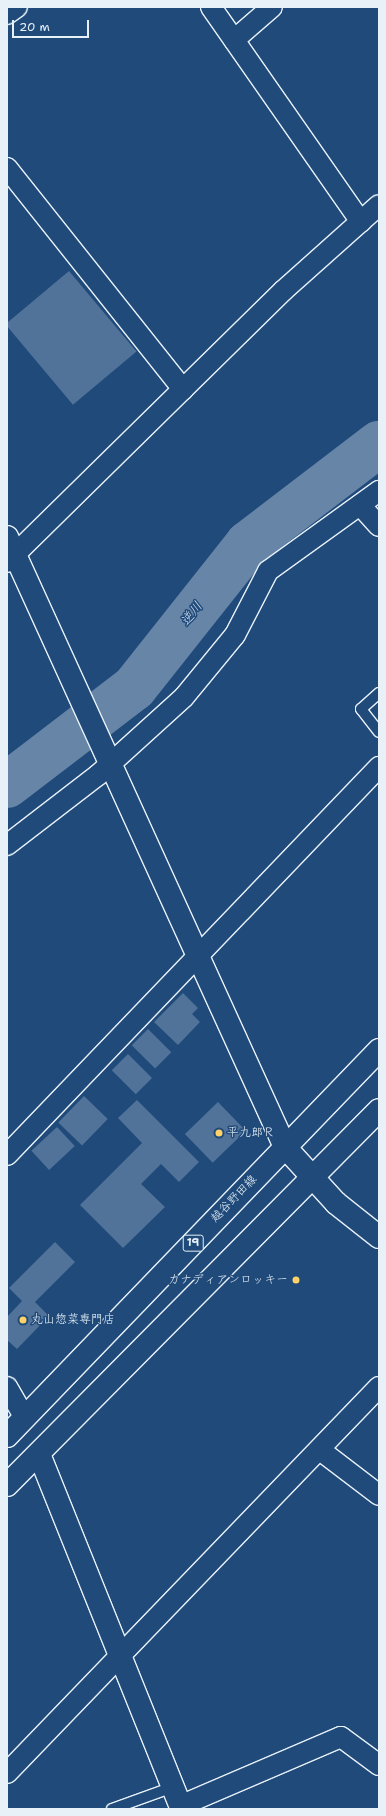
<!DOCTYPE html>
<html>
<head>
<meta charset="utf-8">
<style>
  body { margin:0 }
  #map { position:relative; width:386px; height:1816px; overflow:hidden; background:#1f4a7a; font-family:"Shantell Sans","Klee One",sans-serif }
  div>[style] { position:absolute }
  .river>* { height:46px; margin:-23px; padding:0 23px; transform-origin:23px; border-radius:23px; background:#6685a7 }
  .building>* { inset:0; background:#517399; transform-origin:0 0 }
  .roads { filter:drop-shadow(1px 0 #e8f1f8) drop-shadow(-1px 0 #e8f1f8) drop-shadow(0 1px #e8f1f8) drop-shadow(0 -1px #e8f1f8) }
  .lane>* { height:10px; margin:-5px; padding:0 5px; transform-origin:5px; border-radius:5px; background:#1f4a7a }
  .street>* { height:20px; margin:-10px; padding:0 10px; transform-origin:10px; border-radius:10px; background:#1f4a7a }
  .secondary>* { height:22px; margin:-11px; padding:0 11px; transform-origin:11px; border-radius:11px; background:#1f4a7a }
  .primary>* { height:22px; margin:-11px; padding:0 11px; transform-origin:11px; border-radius:11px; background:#1f4a7a }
  .dots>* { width:11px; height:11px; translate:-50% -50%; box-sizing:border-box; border:2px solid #1f4a7a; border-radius:50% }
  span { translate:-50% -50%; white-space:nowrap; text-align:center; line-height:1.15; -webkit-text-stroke:3px #1f4a7a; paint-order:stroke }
  .shield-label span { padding:1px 3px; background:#1f4a7a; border:1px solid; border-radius:3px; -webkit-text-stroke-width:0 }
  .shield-label { font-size:11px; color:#e8f1f8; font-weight:700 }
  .poi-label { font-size:12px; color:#e8f1f8 }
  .left { translate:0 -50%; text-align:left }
  .right { translate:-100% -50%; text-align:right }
  .street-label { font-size:12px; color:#e8f1f8 }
  .water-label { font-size:13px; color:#d4e1ec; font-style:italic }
  .frame { position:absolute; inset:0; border:8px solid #e8f1f8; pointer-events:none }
  .scale { position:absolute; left:12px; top:20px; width:77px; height:18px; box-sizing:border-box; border:2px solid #e8f1f8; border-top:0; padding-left:5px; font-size:12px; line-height:14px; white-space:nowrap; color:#e8f1f8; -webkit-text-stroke:3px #1f4a7a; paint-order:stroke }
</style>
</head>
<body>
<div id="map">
  <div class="river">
    <div style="left:7px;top:785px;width:160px;rotate:-37.4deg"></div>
    <div style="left:134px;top:688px;width:184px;rotate:-51.6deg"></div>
    <div style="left:248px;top:544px;width:165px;rotate:-37.4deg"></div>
  </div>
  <div class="building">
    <div style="left:69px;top:271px;width:105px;height:83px;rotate:50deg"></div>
    <div style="clip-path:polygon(183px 993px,198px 1008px,192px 1014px,200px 1022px,178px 1045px,154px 1022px)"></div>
    <div style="left:148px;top:1029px;width:33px;height:23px;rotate:45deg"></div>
    <div style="left:128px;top:1054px;width:34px;height:23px;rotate:45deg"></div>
    <div style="left:84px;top:1096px;width:33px;height:37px;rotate:44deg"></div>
    <div style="clip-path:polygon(137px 1100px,199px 1162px,179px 1182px,161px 1164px,141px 1184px,165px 1207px,123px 1248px,80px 1205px,142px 1143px,118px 1118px)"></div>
    <div style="left:218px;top:1102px;width:40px;height:46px;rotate:46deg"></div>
    <div style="left:57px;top:1127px;width:26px;height:35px;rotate:47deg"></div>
    <div style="clip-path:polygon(55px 1242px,75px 1262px,35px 1302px,49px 1316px,17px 1349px,7px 1340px,7px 1317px,22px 1301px,9px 1288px)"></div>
  </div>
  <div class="roads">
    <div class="lane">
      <div style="left:379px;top:693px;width:24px;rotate:138deg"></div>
      <div style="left:361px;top:709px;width:29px;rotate:52deg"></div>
      <div style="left:112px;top:1809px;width:65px;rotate:-19.8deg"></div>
    </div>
    <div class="street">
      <div style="left:211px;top:7px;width:262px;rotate:55.1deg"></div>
      <div style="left:7px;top:14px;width:12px;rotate:-35deg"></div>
      <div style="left:234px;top:40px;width:50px;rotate:-41deg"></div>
      <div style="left:7px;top:168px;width:283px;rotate:51.5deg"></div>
      <div style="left:360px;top:505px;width:28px;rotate:48deg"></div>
      <div style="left:7px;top:562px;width:388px;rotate:-44.5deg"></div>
      <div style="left:284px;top:290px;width:127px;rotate:-41.8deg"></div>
      <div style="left:7px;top:845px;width:115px;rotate:-37.6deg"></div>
      <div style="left:98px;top:775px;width:116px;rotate:-42.2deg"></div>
      <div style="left:184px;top:697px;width:80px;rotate:-50.6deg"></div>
      <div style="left:235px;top:635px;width:72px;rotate:-62.7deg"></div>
      <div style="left:268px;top:571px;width:137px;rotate:-35.8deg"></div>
      <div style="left:7px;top:1155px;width:538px;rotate:-46.21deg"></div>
      <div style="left:7px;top:1387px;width:36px;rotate:60deg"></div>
      <div style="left:320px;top:1450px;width:74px;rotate:37.3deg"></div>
      <div style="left:7px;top:1773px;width:536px;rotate:-46.06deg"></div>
      <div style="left:180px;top:1806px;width:175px;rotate:-23.2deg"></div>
      <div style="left:341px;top:1737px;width:47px;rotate:36.4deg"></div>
    </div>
    <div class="secondary">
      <div style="left:7px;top:537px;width:670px;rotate:65.5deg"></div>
      <div style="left:285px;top:1147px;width:76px;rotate:47.7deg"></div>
      <div style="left:336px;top:1203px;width:55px;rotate:38.3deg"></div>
      <div style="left:39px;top:1454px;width:383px;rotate:68.1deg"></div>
    </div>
    <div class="primary">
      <div style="left:7px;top:1436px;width:536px;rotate:-46.06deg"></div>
      <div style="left:7px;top:1485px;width:528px;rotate:-45.23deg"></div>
    </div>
  </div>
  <div class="dots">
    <div style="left:219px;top:1133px;background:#ffd166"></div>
    <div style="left:296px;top:1280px;background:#ffd166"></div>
    <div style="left:23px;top:1320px;background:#ffd166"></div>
  </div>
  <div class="shield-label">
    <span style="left:193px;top:1243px">19</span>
  </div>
  <div class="poi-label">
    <span class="left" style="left:227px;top:1133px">平九郎Ｒ</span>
    <span class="right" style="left:288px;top:1280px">カナディアンロッキー</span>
    <span class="left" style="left:31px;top:1320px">丸山惣菜専門店</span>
  </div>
  <div class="street-label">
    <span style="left:234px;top:1199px;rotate:-46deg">越谷野田線</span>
  </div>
  <div class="water-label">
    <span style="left:192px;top:614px;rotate:-52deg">逆川</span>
  </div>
  <div class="frame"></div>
  <div class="scale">20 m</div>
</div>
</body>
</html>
